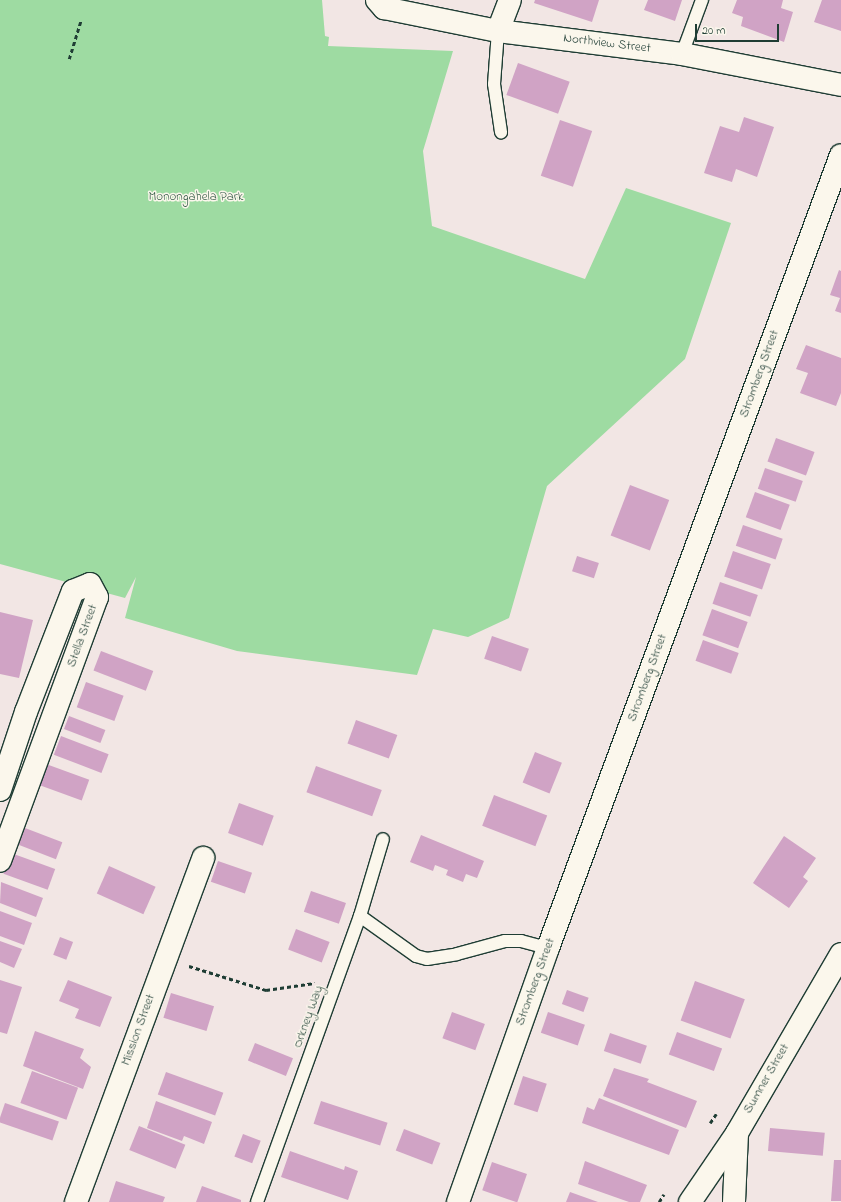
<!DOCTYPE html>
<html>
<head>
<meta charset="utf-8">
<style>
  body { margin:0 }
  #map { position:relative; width:841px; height:1202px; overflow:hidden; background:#f2e6e4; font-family:"Indie Flower",sans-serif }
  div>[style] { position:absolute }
  .green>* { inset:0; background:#9edba2 }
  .building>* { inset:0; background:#d0a3c5; transform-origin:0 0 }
  .path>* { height:2.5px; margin-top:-1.25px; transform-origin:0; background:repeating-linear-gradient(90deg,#1f3d34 0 4px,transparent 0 7px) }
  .roads { filter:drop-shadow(1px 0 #1f3d34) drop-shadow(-1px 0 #1f3d34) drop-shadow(0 1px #1f3d34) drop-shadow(0 -1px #1f3d34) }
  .service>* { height:12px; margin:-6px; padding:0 6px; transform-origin:6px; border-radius:6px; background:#fbf7ec }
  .minor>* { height:22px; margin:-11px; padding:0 11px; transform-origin:11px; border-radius:11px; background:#fbf7ec }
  span { translate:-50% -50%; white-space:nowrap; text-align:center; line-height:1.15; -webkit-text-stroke:3px #fbf7ec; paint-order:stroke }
  .street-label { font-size:13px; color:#1f3d34 }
  .park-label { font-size:13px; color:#385d4a }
  .scale { position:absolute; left:695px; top:24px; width:84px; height:18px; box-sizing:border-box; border:2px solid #1f3d34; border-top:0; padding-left:5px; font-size:12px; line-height:14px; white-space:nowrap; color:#1f3d34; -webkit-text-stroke:3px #fbf7ec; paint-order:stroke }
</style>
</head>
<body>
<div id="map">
  <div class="green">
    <div style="clip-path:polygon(0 0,322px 0,325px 36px,329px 37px,328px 46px,453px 51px,423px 151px,432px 226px,585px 279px,626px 188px,731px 223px,685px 359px,547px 486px,509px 618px,468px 637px,433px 629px,417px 675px,237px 651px,125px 618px,136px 577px,125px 598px,0 564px)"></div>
  </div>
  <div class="building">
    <div style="clip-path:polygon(535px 0,599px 0,592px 22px,534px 3px)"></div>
    <div style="clip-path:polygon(648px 0,682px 0,675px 21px,644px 10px)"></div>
    <div style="clip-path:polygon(737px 0,783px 0,781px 8px,793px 12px,784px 42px,741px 26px,743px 17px,732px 13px)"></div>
    <div style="clip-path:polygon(822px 0,841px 0,841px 31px,814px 22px)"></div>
    <div style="left:518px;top:63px;width:55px;height:34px;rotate:20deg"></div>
    <div style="clip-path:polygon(744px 117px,774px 127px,757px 177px,736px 169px,732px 182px,704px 173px,720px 126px,739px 132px)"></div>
    <div style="left:560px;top:120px;width:34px;height:59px;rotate:19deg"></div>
    <div style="clip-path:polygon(839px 270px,841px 271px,841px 313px,835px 311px,840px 298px,830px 295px)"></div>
    <div style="clip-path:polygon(806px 345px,841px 358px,841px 393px,836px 406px,800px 393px,808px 373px,796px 369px)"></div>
    <div style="left:776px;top:438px;width:41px;height:25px;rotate:20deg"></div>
    <div style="left:765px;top:468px;width:40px;height:22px;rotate:19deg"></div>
    <div style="left:630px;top:485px;width:42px;height:54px;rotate:21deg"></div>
    <div style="left:755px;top:492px;width:37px;height:27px;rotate:20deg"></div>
    <div style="left:743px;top:525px;width:42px;height:22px;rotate:19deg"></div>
    <div style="left:733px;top:551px;width:40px;height:27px;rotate:19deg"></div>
    <div style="left:577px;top:556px;width:23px;height:16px;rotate:18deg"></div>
    <div style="left:720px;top:582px;width:40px;height:23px;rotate:19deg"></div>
    <div style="left:712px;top:609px;width:38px;height:28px;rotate:20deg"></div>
    <div style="clip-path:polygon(0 612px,33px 620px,19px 678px,0 674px)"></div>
    <div style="left:492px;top:636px;width:39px;height:24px;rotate:19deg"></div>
    <div style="left:703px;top:640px;width:38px;height:22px;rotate:20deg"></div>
    <div style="left:101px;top:651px;width:56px;height:21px;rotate:21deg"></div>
    <div style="left:86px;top:682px;width:40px;height:27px;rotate:20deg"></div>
    <div style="left:69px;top:716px;width:39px;height:14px;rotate:21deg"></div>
    <div style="left:356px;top:720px;width:44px;height:25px;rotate:20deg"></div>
    <div style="left:61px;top:736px;width:51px;height:20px;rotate:21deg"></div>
    <div style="left:535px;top:752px;width:29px;height:33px;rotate:22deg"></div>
    <div style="left:46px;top:764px;width:46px;height:22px;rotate:20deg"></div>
    <div style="left:316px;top:766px;width:70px;height:28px;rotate:20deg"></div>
    <div style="left:494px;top:795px;width:57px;height:33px;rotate:21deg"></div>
    <div style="left:239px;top:803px;width:37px;height:32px;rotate:20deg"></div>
    <div style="left:25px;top:828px;width:40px;height:18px;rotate:21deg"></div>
    <div style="clip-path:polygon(421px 835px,484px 861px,477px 878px,466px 874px,463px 882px,446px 875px,448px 870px,435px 865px,433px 871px,410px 862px)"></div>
    <div style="clip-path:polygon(784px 836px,816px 858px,803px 877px,808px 881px,789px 908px,753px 883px)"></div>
    <div style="left:11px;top:853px;width:47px;height:22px;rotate:20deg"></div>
    <div style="left:218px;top:861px;width:36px;height:22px;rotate:19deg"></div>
    <div style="left:109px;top:866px;width:51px;height:30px;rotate:24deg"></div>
    <div style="clip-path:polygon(1px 882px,43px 898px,36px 917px,0 903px)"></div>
    <div style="left:311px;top:891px;width:37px;height:22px;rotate:19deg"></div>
    <div style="clip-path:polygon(0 911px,32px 923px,24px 945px,0 936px)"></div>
    <div style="left:296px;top:929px;width:36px;height:22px;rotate:21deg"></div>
    <div style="left:60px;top:937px;width:14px;height:19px;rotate:21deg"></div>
    <div style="clip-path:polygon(0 941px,22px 949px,14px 968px,0 962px)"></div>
    <div style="clip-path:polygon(0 980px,22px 987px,7px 1034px,0 1032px)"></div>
    <div style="clip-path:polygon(68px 980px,112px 997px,100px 1027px,75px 1018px,79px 1009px,59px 1001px)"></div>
    <div style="left:695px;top:981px;width:53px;height:42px;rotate:20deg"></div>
    <div style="left:567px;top:990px;width:23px;height:15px;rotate:20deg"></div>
    <div style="left:171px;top:993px;width:45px;height:26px;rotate:17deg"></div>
    <div style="left:452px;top:1012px;width:35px;height:28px;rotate:20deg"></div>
    <div style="left:548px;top:1012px;width:39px;height:22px;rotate:19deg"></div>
    <div style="clip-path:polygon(35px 1031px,84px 1049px,80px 1058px,91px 1067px,83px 1089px,23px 1066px)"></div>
    <div style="left:677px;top:1032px;width:48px;height:24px;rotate:20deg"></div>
    <div style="left:610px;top:1033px;width:39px;height:19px;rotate:19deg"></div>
    <div style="left:255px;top:1043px;width:41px;height:19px;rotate:22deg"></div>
    <div style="clip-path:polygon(614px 1068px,649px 1079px,647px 1082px,697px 1101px,686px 1128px,603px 1096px)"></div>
    <div style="left:32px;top:1071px;width:49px;height:34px;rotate:20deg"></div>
    <div style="left:166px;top:1072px;width:61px;height:24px;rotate:20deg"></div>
    <div style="left:523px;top:1076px;width:25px;height:30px;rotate:18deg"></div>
    <div style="clip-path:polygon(599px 1098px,679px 1130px,669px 1155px,582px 1123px,587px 1107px,594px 1110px)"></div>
    <div style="clip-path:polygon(156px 1101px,212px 1122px,204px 1144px,184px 1136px,182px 1141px,147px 1128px)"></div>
    <div style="left:321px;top:1101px;width:70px;height:24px;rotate:18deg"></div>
    <div style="left:5px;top:1103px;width:57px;height:20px;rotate:19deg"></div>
    <div style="left:139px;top:1126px;width:50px;height:26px;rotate:22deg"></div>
    <div style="left:770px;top:1128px;width:55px;height:23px;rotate:5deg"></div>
    <div style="left:404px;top:1129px;width:39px;height:23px;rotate:21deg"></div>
    <div style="left:243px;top:1134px;width:19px;height:24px;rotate:21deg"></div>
    <div style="clip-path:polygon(290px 1151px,344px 1170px,345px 1166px,358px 1171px,348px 1200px,281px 1177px)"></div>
    <div style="clip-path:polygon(834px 1160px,841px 1160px,841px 1201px,831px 1201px)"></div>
    <div style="clip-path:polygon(585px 1161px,647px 1185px,640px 1202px,629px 1202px,578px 1184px)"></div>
    <div style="left:492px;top:1162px;width:37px;height:30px;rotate:19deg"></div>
    <div style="clip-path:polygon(116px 1181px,165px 1197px,163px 1202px,109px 1202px)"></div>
    <div style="clip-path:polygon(202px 1186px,241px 1200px,241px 1202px,196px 1202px)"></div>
    <div style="clip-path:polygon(570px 1192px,598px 1202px,566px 1202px)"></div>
  </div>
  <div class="path">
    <div style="left:69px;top:59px;width:41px;rotate:-72.9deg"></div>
    <div style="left:189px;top:966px;width:81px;rotate:17.3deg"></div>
    <div style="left:266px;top:990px;width:49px;rotate:-8.3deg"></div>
    <div style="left:710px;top:1123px;width:11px;rotate:-56deg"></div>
    <div style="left:659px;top:1202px;width:9px;rotate:-58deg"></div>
  </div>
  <div class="roads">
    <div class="service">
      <div style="left:498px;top:31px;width:53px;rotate:94.3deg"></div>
      <div style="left:494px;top:84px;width:49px;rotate:81.7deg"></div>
      <div style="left:682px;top:54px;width:58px;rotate:-69.7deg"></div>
      <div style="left:360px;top:916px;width:69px;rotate:35.5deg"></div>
      <div style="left:416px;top:956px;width:11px;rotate:15deg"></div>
      <div style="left:427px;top:959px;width:30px;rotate:-9deg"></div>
      <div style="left:457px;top:954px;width:50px;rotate:-15.2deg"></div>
      <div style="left:505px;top:941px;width:16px"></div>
      <div style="left:521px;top:941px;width:28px;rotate:15deg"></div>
      <div style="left:257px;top:1202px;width:304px;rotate:-70.2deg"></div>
      <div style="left:360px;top:916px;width:80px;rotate:-73.4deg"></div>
    </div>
    <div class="minor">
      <div style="left:377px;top:0;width:11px;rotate:49deg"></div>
      <div style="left:384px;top:8px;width:116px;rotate:11.4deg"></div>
      <div style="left:498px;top:31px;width:185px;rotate:7.1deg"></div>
      <div style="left:682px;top:54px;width:162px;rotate:11deg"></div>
      <div style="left:498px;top:31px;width:33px;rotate:-69deg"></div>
      <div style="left:0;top:790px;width:82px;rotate:-71.6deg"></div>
      <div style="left:26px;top:712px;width:130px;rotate:-68.8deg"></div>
      <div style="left:73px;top:591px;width:18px;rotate:-22deg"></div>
      <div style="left:90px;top:584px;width:15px;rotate:62deg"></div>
      <div style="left:97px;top:597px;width:281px;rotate:110.2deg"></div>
      <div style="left:76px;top:1202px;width:367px;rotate:-69.7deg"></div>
      <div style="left:458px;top:1202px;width:269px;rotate:-70.5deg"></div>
      <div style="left:548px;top:948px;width:845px;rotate:-69.72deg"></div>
      <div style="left:690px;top:1202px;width:83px;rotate:-55.7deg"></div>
      <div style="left:737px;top:1133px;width:207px;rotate:-59.8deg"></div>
      <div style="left:734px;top:1202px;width:69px;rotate:-87.5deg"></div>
    </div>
  </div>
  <div class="street-label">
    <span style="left:607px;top:44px;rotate:7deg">Northview Street</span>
    <span style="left:760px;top:374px;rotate:-70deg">Stromberg Street</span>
    <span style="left:83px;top:636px;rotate:-70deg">Stella Street</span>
    <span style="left:648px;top:678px;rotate:-70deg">Stromberg Street</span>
    <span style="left:536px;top:982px;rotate:-70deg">Stromberg Street</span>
    <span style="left:309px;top:1017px;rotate:-70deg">Orkney Way</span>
    <span style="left:139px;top:1030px;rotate:-70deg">Mission Street</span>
    <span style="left:767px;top:1079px;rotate:-60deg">Sumner Street</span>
  </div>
  <div class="park-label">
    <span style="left:196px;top:197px">Monongahela Park</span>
  </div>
  <div class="scale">20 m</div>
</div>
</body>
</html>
